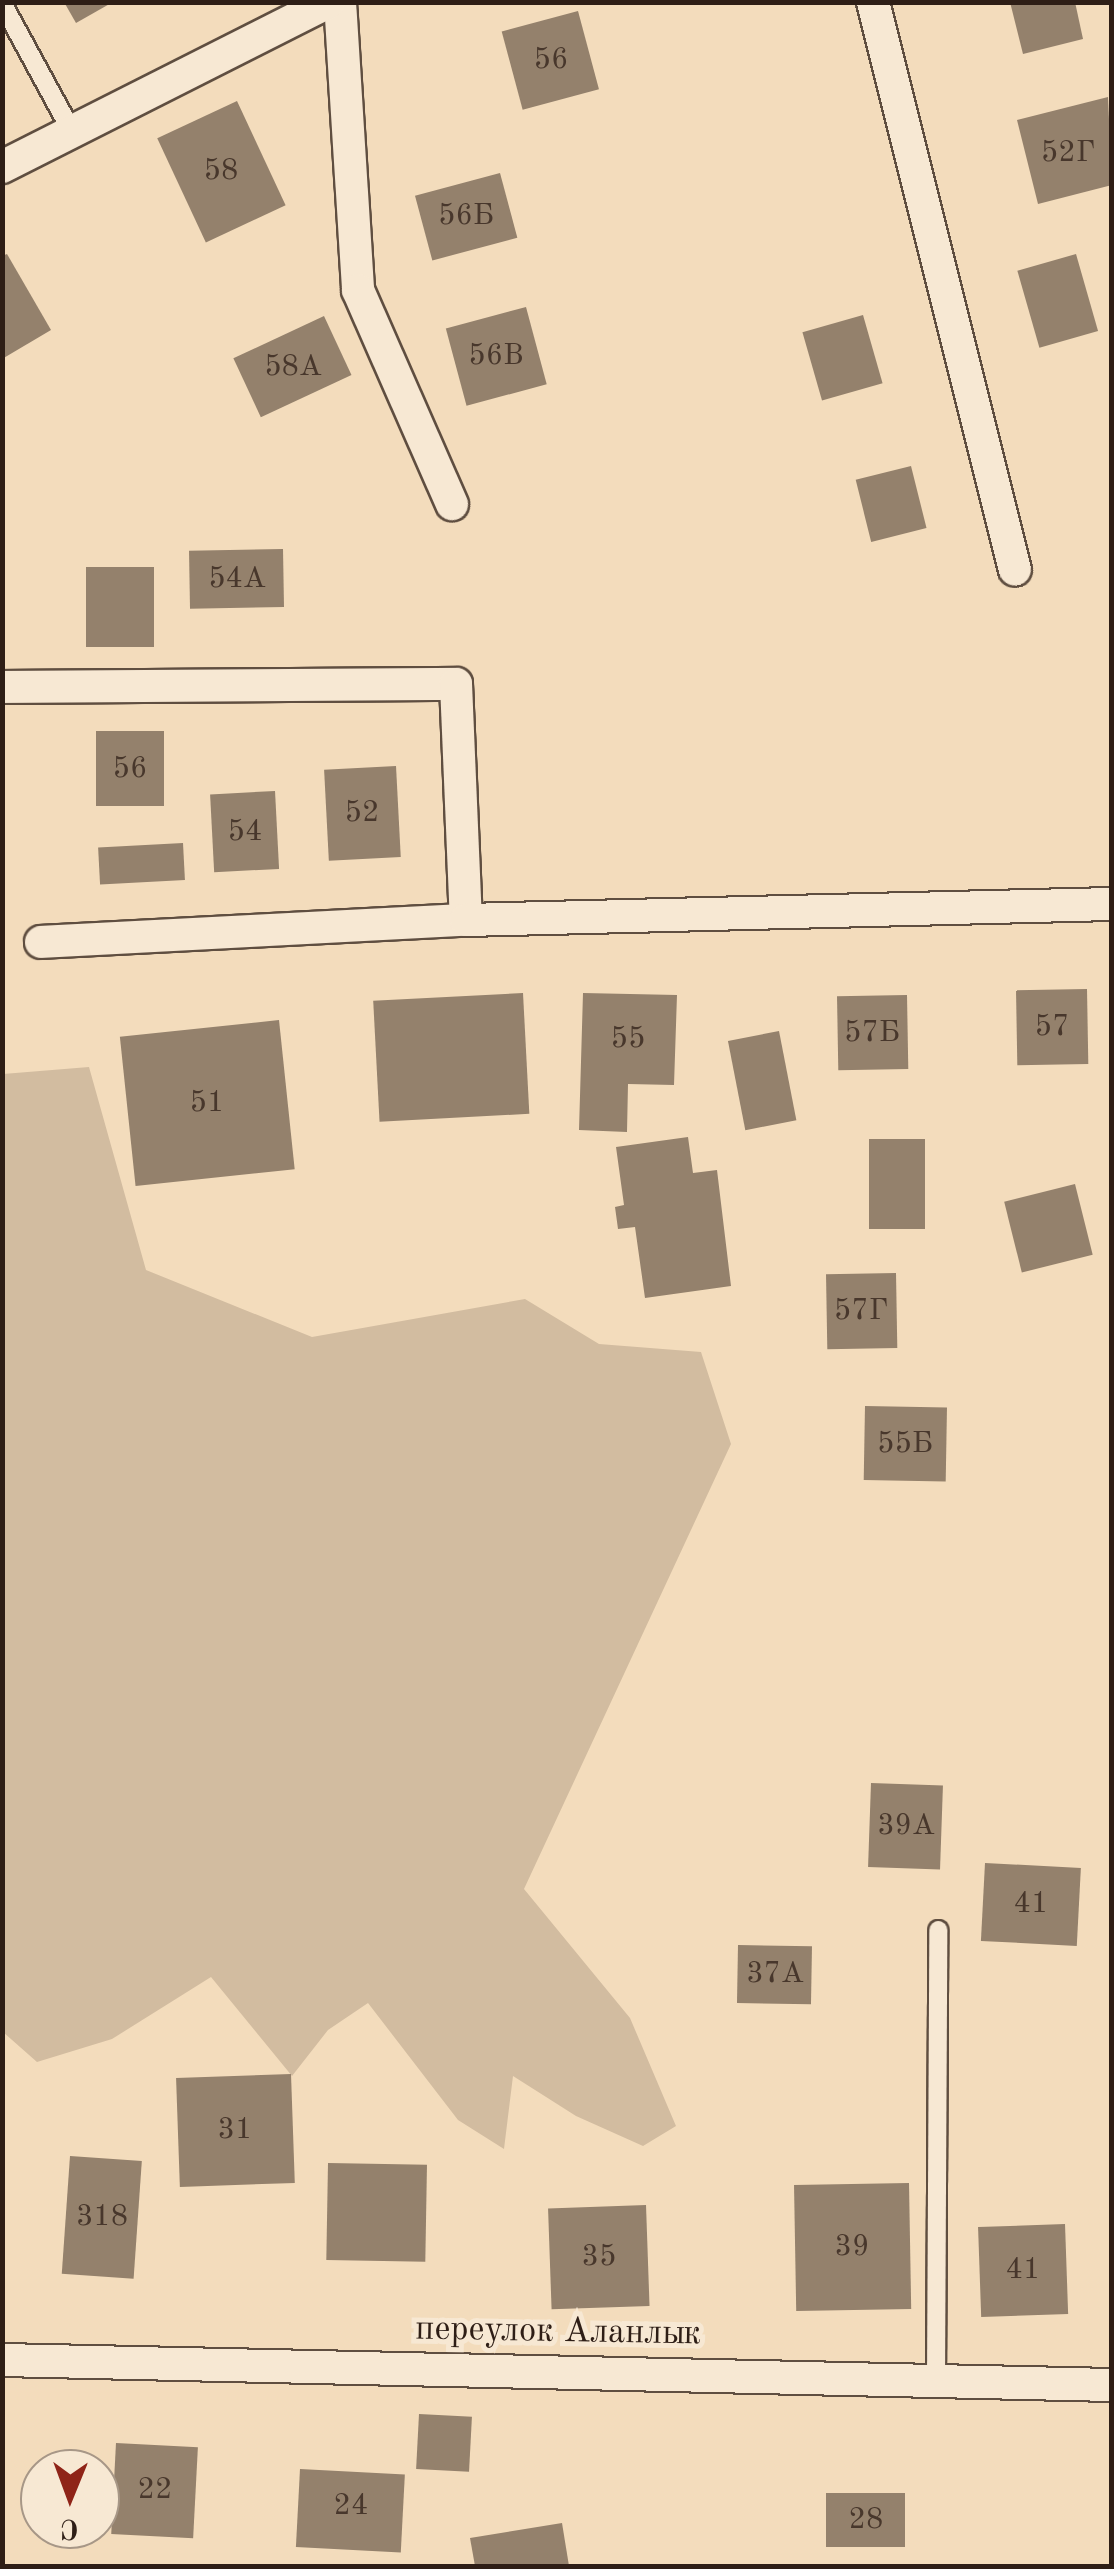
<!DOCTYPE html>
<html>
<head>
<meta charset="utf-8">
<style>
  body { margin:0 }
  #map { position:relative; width:1114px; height:2569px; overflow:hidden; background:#f3dcbc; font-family:"Old Standard TT",serif }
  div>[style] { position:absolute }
  .green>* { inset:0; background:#d2bca0 }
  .building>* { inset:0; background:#94816c; transform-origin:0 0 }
  .roads { filter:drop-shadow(2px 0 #5f4e40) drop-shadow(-2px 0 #5f4e40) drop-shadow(0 2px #5f4e40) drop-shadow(0 -2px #5f4e40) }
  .lane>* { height:18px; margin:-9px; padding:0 9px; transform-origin:9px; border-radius:9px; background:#f7e8d3 }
  .street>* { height:32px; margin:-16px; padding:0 16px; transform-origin:16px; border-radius:16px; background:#f7e8d3 }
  span { translate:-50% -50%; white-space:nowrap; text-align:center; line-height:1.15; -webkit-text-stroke:10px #f7e8d3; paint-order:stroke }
  .number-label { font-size:30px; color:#48372c }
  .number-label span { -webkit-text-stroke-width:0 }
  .street-label { font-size:35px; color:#2e1e16 }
  .frame { position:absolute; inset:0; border:5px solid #2e1e16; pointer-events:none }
  .north { position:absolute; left:20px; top:2449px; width:100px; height:100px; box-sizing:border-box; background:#f7e8d3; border:2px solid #a79787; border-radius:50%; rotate:181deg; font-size:28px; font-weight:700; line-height:40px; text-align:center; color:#2e1e16 }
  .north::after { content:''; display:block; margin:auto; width:35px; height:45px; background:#8f2418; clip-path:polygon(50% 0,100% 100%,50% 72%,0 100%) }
</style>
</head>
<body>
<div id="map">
  <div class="green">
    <div style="clip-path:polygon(89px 1067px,146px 1270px,312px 1337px,525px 1299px,599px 1344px,701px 1352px,731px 1444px,524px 1889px,630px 2018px,676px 2126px,643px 2146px,576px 2116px,513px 2076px,504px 2149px,458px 2120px,368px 2003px,328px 2030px,292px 2076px,211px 1977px,112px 2039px,37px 2062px,3px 2032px,3px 1074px)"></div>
  </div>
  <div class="building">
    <div style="clip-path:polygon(64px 2px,113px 2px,76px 23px)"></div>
    <div style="clip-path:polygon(1010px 2px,1075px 2px,1083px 39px,1023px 54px)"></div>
    <div style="left:578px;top:11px;width:81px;height:79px;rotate:75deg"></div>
    <div style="clip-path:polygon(1108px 97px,1112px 185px,1038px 204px,1017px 120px)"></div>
    <div style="left:237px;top:101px;width:115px;height:88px;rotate:65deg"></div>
    <div style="left:500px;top:173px;width:67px;height:88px;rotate:75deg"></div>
    <div style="clip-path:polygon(7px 254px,51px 330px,2px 359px,2px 256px)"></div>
    <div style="left:1076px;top:254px;width:80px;height:61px;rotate:74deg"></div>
    <div style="left:526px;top:307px;width:80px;height:83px;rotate:75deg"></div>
    <div style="left:863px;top:315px;width:71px;height:63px;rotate:74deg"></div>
    <div style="left:324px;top:316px;width:65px;height:100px;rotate:65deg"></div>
    <div style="left:911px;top:466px;width:64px;height:57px;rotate:76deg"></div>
    <div style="left:283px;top:549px;width:58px;height:94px;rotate:89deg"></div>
    <div style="left:86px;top:567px;width:68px;height:80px"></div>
    <div style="left:96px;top:731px;width:68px;height:75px"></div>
    <div style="left:396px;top:766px;width:91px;height:72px;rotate:87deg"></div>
    <div style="left:275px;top:791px;width:78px;height:65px;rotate:87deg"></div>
    <div style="left:183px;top:843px;width:37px;height:85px;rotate:87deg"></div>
    <div style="left:1087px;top:989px;width:75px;height:71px;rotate:89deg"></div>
    <div style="left:523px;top:993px;width:121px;height:150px;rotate:87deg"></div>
    <div style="clip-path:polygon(583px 993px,677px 995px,674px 1085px,628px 1084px,627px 1132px,579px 1130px)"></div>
    <div style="left:907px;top:995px;width:74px;height:70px;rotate:89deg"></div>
    <div style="left:279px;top:1020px;width:150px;height:160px;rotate:84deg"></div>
    <div style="left:779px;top:1031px;width:91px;height:52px;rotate:79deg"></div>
    <div style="clip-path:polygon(688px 1137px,693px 1173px,717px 1170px,731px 1286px,645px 1298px,635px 1227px,618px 1229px,615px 1207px,624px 1205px,616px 1147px)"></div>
    <div style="left:869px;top:1139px;width:56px;height:90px"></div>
    <div style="left:1075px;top:1184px;width:73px;height:73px;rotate:76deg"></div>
    <div style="left:896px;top:1273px;width:75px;height:70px;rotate:89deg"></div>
    <div style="left:865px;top:1406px;width:82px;height:74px;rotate:1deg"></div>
    <div style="left:871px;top:1783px;width:72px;height:84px;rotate:2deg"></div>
    <div style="left:985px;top:1863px;width:96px;height:78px;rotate:3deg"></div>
    <div style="left:738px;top:1945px;width:74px;height:58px;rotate:1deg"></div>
    <div style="left:291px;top:2074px;width:109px;height:115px;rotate:88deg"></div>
    <div style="left:70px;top:2156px;width:72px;height:118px;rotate:4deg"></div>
    <div style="left:328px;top:2163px;width:99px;height:97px;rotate:1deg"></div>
    <div style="left:909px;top:2183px;width:126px;height:115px;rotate:89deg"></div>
    <div style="left:646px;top:2205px;width:101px;height:98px;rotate:88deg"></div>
    <div style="left:1065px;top:2224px;width:90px;height:87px;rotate:88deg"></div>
    <div style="left:419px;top:2414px;width:53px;height:55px;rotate:3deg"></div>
    <div style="left:116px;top:2443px;width:82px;height:91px;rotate:3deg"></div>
    <div style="left:300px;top:2469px;width:105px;height:78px;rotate:3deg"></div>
    <div style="left:826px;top:2493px;width:79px;height:54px"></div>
    <div style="clip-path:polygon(562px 2523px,569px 2566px,475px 2566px,470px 2538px)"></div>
  </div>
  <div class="roads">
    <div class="lane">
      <div style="left:2px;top:3px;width:147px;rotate:61.5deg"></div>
      <div style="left:936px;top:2381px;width:451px;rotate:-89.7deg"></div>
    </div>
    <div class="street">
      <div style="left:340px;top:2px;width:289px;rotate:86.4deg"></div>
      <div style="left:358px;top:290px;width:234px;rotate:66.3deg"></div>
      <div style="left:873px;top:2px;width:585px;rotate:75.96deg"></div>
      <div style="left:2px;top:167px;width:366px;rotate:-26.8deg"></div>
      <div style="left:2px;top:687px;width:454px;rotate:-0.4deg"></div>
      <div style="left:456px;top:684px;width:236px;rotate:87.6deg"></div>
      <div style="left:41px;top:942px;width:426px;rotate:-3deg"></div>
      <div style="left:466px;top:920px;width:646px;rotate:-1.42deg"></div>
      <div style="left:2px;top:2360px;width:1110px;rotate:1.29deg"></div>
    </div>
  </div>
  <div class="number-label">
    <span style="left:551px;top:60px">56</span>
    <span style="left:1068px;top:153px">52Г</span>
    <span style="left:221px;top:171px">58</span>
    <span style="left:466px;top:216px">56Б</span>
    <span style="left:496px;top:356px">56В</span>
    <span style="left:293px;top:367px">58А</span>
    <span style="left:237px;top:579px">54А</span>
    <span style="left:130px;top:769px">56</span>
    <span style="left:362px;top:813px">52</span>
    <span style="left:245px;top:832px">54</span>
    <span style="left:1052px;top:1027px">57</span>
    <span style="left:872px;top:1033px">57Б</span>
    <span style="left:628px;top:1039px">55</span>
    <span style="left:207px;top:1103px">51</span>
    <span style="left:861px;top:1311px">57Г</span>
    <span style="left:905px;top:1444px">55Б</span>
    <span style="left:906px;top:1826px">39А</span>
    <span style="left:1031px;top:1904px">41</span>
    <span style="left:775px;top:1974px">37А</span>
    <span style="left:235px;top:2130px">31</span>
    <span style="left:102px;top:2217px">318</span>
    <span style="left:852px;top:2247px">39</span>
    <span style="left:599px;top:2257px">35</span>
    <span style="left:1023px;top:2270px">41</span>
    <span style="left:155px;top:2490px">22</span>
    <span style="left:351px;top:2506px">24</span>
    <span style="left:866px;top:2520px">28</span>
  </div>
  <div class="street-label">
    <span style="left:558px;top:2332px;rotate:1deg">переулок Аланлык</span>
  </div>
  <div class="frame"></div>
  <div class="north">С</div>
</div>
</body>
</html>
